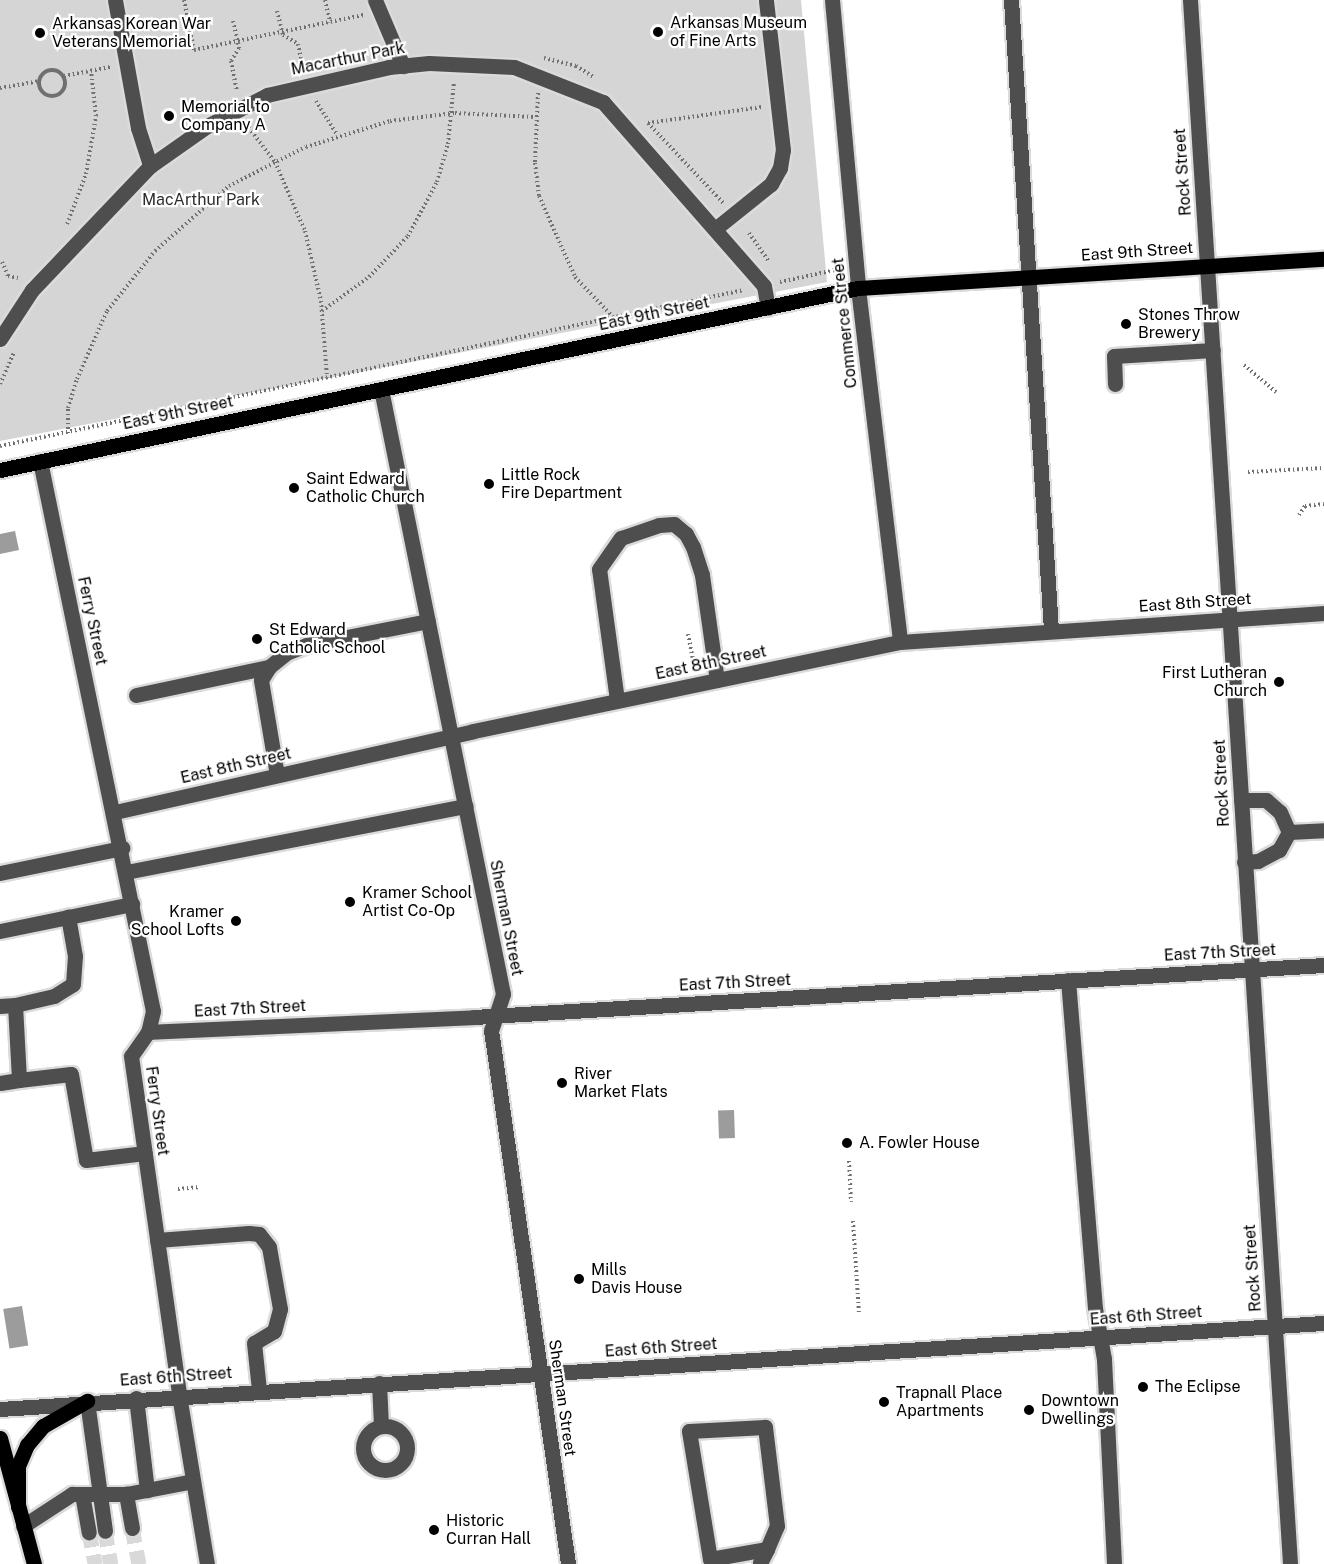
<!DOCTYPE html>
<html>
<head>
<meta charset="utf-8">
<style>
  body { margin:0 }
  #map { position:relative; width:1324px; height:1564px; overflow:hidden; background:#fff; font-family:"Public Sans",sans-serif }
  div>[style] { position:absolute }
  .green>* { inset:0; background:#d5d5d5 }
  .water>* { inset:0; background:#9c9c9c; transform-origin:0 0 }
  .minor-tunnel>* { height:15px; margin-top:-7.5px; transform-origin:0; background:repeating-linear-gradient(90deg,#d9d9d9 0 15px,transparent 0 23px) }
  .path>* { height:4px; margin-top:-2px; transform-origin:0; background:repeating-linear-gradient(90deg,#707070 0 1.5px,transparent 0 4.5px) }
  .path>.ring { margin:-2px; padding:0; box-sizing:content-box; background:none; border:4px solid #707070; border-radius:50% }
  .roads { filter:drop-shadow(2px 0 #dbdbdb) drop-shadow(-2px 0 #dbdbdb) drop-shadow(0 2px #dbdbdb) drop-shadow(0 -2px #dbdbdb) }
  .minor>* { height:15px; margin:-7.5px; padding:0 7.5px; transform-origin:7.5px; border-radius:7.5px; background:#4e4e4e }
  .minor>.ring { margin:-7.5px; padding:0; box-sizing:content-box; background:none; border:15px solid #4e4e4e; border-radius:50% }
  .major>* { height:15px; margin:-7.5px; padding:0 7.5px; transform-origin:7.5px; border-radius:7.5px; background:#000 }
  .dots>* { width:16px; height:16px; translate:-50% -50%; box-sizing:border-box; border:3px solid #fff; border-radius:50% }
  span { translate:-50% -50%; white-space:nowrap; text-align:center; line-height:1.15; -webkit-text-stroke:4.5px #fff; paint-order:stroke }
  .poi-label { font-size:16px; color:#000 }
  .left { translate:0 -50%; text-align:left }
  .right { translate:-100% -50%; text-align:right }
  .street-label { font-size:16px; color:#000 }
  .park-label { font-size:16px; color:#2c2c2c }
</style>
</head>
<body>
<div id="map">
  <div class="green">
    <div style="clip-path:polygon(0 0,801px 0,827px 282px,0 441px)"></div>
  </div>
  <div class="water">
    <div style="clip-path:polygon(15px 531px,19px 550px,0 554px,0 534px)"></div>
    <div style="left:734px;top:1110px;width:28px;height:16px;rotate:88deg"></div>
    <div style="left:22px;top:1306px;width:40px;height:19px;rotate:81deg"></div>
  </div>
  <div class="minor-tunnel">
    <div style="left:132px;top:1528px;width:37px;rotate:79deg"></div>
    <div style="left:105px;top:1531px;width:34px;rotate:80deg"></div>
    <div style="left:89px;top:1532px;width:33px;rotate:79deg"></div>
  </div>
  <div class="path">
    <div style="left:184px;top:0;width:51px;rotate:78.7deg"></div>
    <div style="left:194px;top:50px;width:173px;rotate:-11.7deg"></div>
    <div style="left:325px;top:0;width:23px;rotate:77deg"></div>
    <div style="left:277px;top:11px;width:25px;rotate:76deg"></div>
    <div style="left:283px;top:35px;width:17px;rotate:31deg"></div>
    <div style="left:298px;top:44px;width:25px;rotate:79deg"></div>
    <div style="left:233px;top:21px;width:28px;rotate:77deg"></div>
    <div style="left:239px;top:48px;width:15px;rotate:122deg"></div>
    <div style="left:231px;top:61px;width:31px;rotate:79deg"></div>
    <div style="left:544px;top:58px;width:33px;rotate:14deg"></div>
    <div style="left:576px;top:66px;width:22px;rotate:32deg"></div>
    <div class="ring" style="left:39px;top:70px;width:22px;height:22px"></div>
    <div style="left:64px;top:76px;width:47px;rotate:-11.1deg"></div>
    <div style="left:0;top:88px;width:39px;rotate:-10deg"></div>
    <div style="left:538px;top:93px;width:70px;rotate:92.5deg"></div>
    <div style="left:535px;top:163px;width:33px;rotate:83deg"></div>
    <div style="left:539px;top:196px;width:89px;rotate:66deg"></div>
    <div style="left:575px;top:277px;width:55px;rotate:46.5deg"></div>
    <div style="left:316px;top:101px;width:40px;rotate:58deg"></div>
    <div style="left:648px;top:123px;width:110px;rotate:46.8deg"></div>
    <div style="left:648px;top:123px;width:115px;rotate:-8deg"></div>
    <div style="left:246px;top:124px;width:48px;rotate:52.7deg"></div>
    <div style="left:275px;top:162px;width:75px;rotate:66.5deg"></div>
    <div style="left:305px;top:231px;width:72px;rotate:77.1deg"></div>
    <div style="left:321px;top:301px;width:77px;rotate:85.5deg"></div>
    <div style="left:67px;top:224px;width:53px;rotate:-69.2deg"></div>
    <div style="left:86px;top:174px;width:59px;rotate:-80.2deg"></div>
    <div style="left:96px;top:116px;width:45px;rotate:-96.3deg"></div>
    <div style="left:749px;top:233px;width:35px;rotate:55deg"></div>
    <div style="left:2px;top:262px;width:15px;rotate:67deg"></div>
    <div style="left:8px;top:276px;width:10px;rotate:11deg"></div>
    <div style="left:780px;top:282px;width:56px;rotate:-12.3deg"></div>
    <div style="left:322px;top:311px;width:58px;rotate:-35.9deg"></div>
    <div style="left:369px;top:277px;width:57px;rotate:-46.4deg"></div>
    <div style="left:408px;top:236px;width:61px;rotate:-61.8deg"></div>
    <div style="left:437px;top:182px;width:40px;rotate:-74deg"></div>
    <div style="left:448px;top:144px;width:62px;rotate:-84.5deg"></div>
    <div style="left:1244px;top:365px;width:42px;rotate:40.2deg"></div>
    <div style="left:0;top:384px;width:35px;rotate:-66deg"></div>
    <div style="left:68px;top:433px;width:25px;rotate:-90deg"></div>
    <div style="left:68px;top:408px;width:30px;rotate:-73deg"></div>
    <div style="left:77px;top:379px;width:74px;rotate:-66.2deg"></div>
    <div style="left:107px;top:311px;width:77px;rotate:-51.3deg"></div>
    <div style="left:155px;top:251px;width:98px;rotate:-41.3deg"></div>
    <div style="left:229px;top:186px;width:86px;rotate:-26.9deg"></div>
    <div style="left:306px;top:147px;width:88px;rotate:-17.2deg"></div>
    <div style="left:390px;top:121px;width:65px;rotate:-7deg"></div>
    <div style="left:455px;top:113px;width:80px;rotate:2.9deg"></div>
    <div style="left:0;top:446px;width:760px;rotate:-11.84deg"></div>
    <div style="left:1248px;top:472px;width:76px;rotate:-3deg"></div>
    <div style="left:1299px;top:515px;width:11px;rotate:-56deg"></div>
    <div style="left:1305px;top:506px;width:19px;rotate:-6deg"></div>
    <div style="left:688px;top:634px;width:25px;rotate:79deg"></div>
    <div style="left:849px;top:1161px;width:41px;rotate:87.2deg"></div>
    <div style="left:178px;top:1189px;width:22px;rotate:-5deg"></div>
    <div style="left:853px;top:1221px;width:94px;rotate:86.3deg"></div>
  </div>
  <div class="roads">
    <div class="minor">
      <div style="left:115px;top:0;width:130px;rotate:79.8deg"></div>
      <div style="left:138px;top:128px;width:40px;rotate:72deg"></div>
      <div style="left:375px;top:0;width:72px;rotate:67deg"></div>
      <div style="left:832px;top:0;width:289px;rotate:84.8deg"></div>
      <div style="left:858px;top:288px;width:356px;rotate:83.2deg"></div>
      <div style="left:1011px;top:0;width:632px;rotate:86.37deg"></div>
      <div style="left:1190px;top:0;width:1567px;rotate:86.34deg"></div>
      <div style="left:715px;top:229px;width:72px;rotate:-38.8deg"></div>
      <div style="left:771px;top:184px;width:18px;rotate:-61deg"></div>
      <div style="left:780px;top:168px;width:18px;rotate:-81deg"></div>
      <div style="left:783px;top:150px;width:151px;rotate:-96.5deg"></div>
      <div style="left:0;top:339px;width:59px;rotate:-56.9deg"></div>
      <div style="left:32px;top:290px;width:171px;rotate:-46.4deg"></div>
      <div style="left:150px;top:166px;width:70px;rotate:-35.1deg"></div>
      <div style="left:207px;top:126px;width:68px;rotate:-27.3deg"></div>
      <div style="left:267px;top:95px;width:125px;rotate:-12.9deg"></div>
      <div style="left:389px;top:67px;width:40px;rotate:-5.7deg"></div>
      <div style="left:429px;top:63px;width:85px;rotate:2.7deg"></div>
      <div style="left:514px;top:67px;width:96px;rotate:21.5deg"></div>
      <div style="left:603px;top:102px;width:244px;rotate:48.8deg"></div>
      <div style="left:764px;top:286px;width:22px;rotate:80deg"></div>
      <div style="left:1115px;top:384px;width:28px;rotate:-92deg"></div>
      <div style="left:1114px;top:356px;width:99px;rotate:-3.5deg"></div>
      <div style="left:381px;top:389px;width:617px;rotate:78.6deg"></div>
      <div style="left:503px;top:994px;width:38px;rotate:108deg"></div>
      <div style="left:491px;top:1030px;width:540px;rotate:81.79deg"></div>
      <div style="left:40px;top:461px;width:561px;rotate:78.39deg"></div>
      <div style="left:153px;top:1011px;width:22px;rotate:103deg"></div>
      <div style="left:148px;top:1032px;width:29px;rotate:125deg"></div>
      <div style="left:131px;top:1056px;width:342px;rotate:81.9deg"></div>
      <div style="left:179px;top:1395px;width:171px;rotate:80.6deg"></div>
      <div style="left:136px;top:695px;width:136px;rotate:-11.9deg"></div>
      <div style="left:617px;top:700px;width:132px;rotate:-97.8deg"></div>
      <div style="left:599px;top:569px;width:38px;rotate:-55deg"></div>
      <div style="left:621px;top:538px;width:40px;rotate:-18.9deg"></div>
      <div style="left:659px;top:525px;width:15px;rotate:-4deg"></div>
      <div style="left:674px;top:524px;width:16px;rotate:40deg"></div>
      <div style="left:686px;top:534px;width:15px;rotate:62deg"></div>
      <div style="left:693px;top:547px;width:29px;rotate:72deg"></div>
      <div style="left:702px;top:575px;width:106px;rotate:81.9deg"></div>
      <div style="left:277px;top:775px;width:96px;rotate:-99.6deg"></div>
      <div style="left:261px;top:680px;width:15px;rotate:-58deg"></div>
      <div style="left:269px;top:667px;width:22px;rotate:-39deg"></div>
      <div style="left:286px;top:653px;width:22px;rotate:-21deg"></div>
      <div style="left:307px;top:645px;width:123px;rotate:-11.2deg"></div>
      <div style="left:1241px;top:800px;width:25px"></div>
      <div style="left:1266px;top:800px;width:18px;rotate:41deg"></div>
      <div style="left:1280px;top:812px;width:22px;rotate:66deg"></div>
      <div style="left:115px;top:812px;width:367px;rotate:-12.7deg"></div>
      <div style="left:473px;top:731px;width:436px;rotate:-11.8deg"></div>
      <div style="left:900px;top:642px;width:425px;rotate:-3.9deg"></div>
      <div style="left:1289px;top:832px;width:35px;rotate:-3deg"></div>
      <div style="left:1244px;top:862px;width:14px;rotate:-4deg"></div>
      <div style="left:1258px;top:861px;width:24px;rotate:-28deg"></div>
      <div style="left:1279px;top:850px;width:21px;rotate:-61deg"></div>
      <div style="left:126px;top:872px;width:346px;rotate:-11deg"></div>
      <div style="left:0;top:873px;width:125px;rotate:-11.6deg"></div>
      <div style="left:0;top:931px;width:135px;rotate:-11.6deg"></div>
      <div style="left:1068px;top:980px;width:329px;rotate:85.3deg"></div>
      <div style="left:1095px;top:1308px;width:52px;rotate:80deg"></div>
      <div style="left:1104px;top:1359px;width:205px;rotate:87.2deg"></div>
      <div style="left:15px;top:1005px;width:40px;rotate:-13deg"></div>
      <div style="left:54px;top:996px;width:22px;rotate:-32deg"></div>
      <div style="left:73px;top:984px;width:28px;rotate:-86deg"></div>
      <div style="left:75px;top:956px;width:40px;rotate:-100deg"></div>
      <div style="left:0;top:1006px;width:15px;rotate:-4deg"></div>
      <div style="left:15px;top:1005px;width:75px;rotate:86.9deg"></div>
      <div style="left:19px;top:1080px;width:19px;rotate:171deg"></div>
      <div style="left:148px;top:1032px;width:326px;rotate:-2.6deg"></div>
      <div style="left:474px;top:1017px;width:852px;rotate:-3.5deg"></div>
      <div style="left:19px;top:1080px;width:52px;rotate:-6.6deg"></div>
      <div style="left:71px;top:1074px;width:87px;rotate:80.1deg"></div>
      <div style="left:86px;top:1160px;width:59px;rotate:-6.8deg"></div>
      <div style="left:157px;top:1240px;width:92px;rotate:-4.4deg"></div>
      <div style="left:249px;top:1233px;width:10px;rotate:6deg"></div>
      <div style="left:259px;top:1234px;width:16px;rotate:52deg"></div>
      <div style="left:269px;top:1247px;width:63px;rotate:79.9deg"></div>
      <div style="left:280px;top:1309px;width:23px;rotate:105deg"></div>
      <div style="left:274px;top:1331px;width:23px;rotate:149deg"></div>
      <div style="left:254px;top:1343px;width:47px;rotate:83.9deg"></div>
      <div style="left:379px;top:1383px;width:43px;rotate:87.3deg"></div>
      <div style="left:136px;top:1398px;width:93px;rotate:83.2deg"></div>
      <div style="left:87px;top:1401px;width:131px;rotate:82.1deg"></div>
      <div style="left:0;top:1409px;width:1327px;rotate:-3.72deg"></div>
      <div class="ring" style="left:363px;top:1426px;width:29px;height:29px"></div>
      <div style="left:82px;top:1494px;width:39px;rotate:80deg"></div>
      <div style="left:23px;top:1526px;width:59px;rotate:-33.1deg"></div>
      <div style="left:72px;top:1494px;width:54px"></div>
      <div style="left:132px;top:1528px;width:35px;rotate:-100deg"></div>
      <div style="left:126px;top:1494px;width:68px;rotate:-11deg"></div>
      <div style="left:760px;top:1564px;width:1px;rotate:-90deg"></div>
      <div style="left:760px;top:1563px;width:16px;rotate:-63deg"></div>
      <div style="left:767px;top:1549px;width:25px;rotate:-67deg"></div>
      <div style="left:777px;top:1526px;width:100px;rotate:-96.9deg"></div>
      <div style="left:765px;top:1427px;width:76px;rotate:177deg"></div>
      <div style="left:689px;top:1431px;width:130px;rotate:80.7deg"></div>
      <div style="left:710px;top:1559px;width:58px;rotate:-10deg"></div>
    </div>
    <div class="major">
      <div style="left:0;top:470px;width:877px;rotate:-11.98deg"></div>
      <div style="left:858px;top:288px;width:467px;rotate:-3.6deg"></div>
      <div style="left:0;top:1438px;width:131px;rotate:74.9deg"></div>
      <div style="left:18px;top:1507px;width:41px;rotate:-90deg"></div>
      <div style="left:18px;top:1466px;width:23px;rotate:-67deg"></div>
      <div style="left:27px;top:1445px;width:25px;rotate:-50deg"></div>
      <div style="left:43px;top:1426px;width:51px;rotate:-29.6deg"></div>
    </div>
  </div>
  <div class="dots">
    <div style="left:658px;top:32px;background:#000"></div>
    <div style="left:40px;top:33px;background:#000"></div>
    <div style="left:169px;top:116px;background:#000"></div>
    <div style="left:1126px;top:324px;background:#000"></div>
    <div style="left:489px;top:484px;background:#000"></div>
    <div style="left:294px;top:488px;background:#000"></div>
    <div style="left:257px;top:639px;background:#000"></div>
    <div style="left:1279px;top:682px;background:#000"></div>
    <div style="left:350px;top:902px;background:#000"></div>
    <div style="left:236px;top:921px;background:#000"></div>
    <div style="left:562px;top:1083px;background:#000"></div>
    <div style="left:847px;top:1143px;background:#000"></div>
    <div style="left:579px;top:1279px;background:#000"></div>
    <div style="left:1143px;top:1387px;background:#000"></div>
    <div style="left:884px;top:1402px;background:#000"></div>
    <div style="left:1029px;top:1410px;background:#000"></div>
    <div style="left:434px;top:1530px;background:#000"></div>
  </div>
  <div class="poi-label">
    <span class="left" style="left:670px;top:32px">Arkansas Museum<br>of Fine Arts</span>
    <span class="left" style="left:52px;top:33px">Arkansas Korean War<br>Veterans Memorial</span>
    <span class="left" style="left:181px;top:116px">Memorial to<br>Company A</span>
    <span class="left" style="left:1138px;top:324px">Stones Throw<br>Brewery</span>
    <span class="left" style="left:501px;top:484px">Little Rock<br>Fire Department</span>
    <span class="left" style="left:306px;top:488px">Saint Edward<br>Catholic Church</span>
    <span class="left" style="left:269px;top:639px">St Edward<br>Catholic School</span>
    <span class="right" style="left:1267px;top:682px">First Lutheran<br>Church</span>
    <span class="left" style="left:362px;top:902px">Kramer School<br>Artist Co-Op</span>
    <span class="right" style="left:224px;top:921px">Kramer<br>School Lofts</span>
    <span class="left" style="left:574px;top:1083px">River<br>Market Flats</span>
    <span class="left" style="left:859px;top:1143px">A. Fowler House</span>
    <span class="left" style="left:591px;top:1279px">Mills<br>Davis House</span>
    <span class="left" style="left:1155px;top:1387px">The Eclipse</span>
    <span class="left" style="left:896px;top:1402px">Trapnall Place<br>Apartments</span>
    <span class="left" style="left:1041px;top:1410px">Downtown<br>Dwellings</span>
    <span class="left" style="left:446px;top:1530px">Historic<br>Curran Hall</span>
  </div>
  <div class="street-label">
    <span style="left:348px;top:59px;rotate:-11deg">Macarthur Park</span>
    <span style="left:1183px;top:172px;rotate:-94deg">Rock Street</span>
    <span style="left:1137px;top:252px;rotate:-4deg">East 9th Street</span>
    <span style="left:654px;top:314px;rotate:-12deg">East 9th Street</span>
    <span style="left:845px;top:323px;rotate:-96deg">Commerce Street</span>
    <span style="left:178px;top:413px;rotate:-12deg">East 9th Street</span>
    <span style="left:1195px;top:603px;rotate:-4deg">East 8th Street</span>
    <span style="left:92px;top:621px;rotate:78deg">Ferry Street</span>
    <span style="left:711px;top:663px;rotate:-12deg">East 8th Street</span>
    <span style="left:236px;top:766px;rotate:-13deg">East 8th Street</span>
    <span style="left:1222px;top:783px;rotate:-93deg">Rock Street</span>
    <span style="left:506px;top:918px;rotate:79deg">Sherman Street</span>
    <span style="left:1220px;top:953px;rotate:-3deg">East 7th Street</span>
    <span style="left:735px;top:983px;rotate:-3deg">East 7th Street</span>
    <span style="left:250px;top:1009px;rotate:-3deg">East 7th Street</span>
    <span style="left:157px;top:1111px;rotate:82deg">Ferry Street</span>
    <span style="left:1253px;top:1268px;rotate:-94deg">Rock Street</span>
    <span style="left:1146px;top:1316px;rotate:-4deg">East 6th Street</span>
    <span style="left:661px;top:1348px;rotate:-4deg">East 6th Street</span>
    <span style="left:176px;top:1377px;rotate:-4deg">East 6th Street</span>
    <span style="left:562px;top:1398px;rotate:82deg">Sherman Street</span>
  </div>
  <div class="park-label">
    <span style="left:201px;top:200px">MacArthur Park</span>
  </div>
</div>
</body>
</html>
